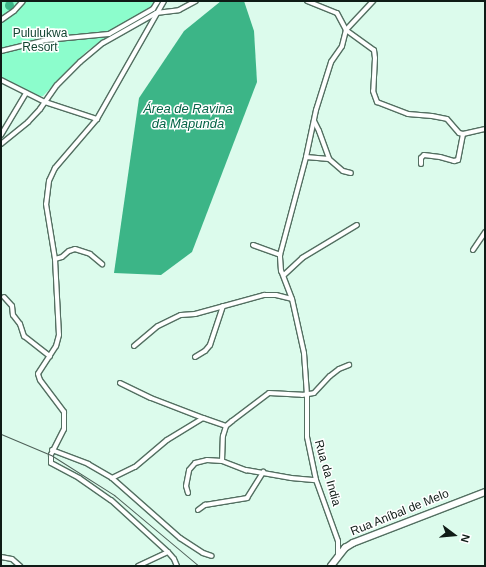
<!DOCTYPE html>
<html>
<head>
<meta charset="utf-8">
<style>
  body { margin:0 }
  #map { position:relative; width:486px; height:567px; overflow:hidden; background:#dcfbec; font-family:Helvetica,sans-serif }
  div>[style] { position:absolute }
  .green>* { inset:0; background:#8cfdcc }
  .water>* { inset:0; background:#3cb587 }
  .round { border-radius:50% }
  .roads { filter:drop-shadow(1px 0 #536f61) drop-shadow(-1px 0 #536f61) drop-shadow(0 1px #536f61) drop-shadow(0 -1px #536f61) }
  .minor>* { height:4px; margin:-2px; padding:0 2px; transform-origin:2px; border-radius:2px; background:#fff }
  .tertiary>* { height:5.5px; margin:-2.75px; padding:0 2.75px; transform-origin:2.75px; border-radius:2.75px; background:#fff }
  .rail>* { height:1px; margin:-0.5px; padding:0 0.5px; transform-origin:0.5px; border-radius:0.5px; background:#4e6058 }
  span { translate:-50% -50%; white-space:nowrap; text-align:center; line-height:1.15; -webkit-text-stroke:3px #fff; paint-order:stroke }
  .park-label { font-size:12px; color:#144532 }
  .street-label { font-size:12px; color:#0f1b16 }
  .water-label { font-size:13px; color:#056547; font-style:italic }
  .frame { position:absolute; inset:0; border:2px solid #0f1b16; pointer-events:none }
  .north { position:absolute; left:434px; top:515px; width:40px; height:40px; -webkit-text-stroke:3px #fff; paint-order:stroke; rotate:106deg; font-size:11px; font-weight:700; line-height:16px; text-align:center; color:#0f1b16 }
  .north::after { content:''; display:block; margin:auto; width:14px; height:18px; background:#0f1b16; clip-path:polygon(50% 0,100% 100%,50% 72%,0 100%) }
</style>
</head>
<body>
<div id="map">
  <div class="green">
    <div style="clip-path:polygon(1px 1px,160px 1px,153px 11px,107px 37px,87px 51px,43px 96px,37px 96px,1px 78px)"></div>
  </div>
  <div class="water">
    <div class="round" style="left:4.5px;top:0.5px;width:9px;height:9px"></div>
    <div style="clip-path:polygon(221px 1px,244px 1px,254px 31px,257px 82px,192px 252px,161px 275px,114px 273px,139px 98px,184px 31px)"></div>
  </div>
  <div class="roads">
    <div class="minor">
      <div style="left:164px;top:1px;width:136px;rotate:119.6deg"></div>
      <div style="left:97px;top:119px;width:65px;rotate:130.6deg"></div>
      <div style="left:55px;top:168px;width:14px;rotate:115deg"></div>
      <div style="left:49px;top:181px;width:23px;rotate:97deg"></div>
      <div style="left:46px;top:204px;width:56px;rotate:80.7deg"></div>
      <div style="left:55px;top:259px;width:76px;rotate:87deg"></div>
      <div style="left:59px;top:335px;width:11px;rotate:105deg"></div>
      <div style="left:56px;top:346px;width:33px;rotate:123deg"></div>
      <div style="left:38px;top:374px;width:6px;rotate:72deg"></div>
      <div style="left:40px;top:380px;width:40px;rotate:53deg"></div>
      <div style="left:64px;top:412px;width:17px;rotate:90deg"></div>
      <div style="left:64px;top:429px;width:29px;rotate:117deg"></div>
      <div style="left:51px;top:455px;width:8px;rotate:90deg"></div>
      <div style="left:51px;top:463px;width:32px;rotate:28deg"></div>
      <div style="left:79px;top:478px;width:39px;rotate:35deg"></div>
      <div style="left:111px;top:500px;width:77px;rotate:42.4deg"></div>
      <div style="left:168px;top:552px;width:9px;rotate:49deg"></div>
      <div style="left:174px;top:559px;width:8px;rotate:67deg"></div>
      <div style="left:307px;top:1px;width:32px;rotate:22deg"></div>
      <div style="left:337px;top:13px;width:19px;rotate:62deg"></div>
      <div style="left:346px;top:30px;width:34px;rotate:36deg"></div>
      <div style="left:374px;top:50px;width:8px;rotate:83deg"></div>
      <div style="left:375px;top:58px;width:33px;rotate:93deg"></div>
      <div style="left:373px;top:91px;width:12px;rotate:70deg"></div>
      <div style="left:377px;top:102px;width:33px;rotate:21deg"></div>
      <div style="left:408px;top:114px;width:24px;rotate:5deg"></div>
      <div style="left:432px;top:116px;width:15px;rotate:11deg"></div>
      <div style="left:447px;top:119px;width:18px;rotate:49deg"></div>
      <div style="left:459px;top:133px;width:4px;rotate:14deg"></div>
      <div style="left:1px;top:20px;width:16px;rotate:-35deg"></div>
      <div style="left:14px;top:11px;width:13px;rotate:-48deg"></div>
      <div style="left:1px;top:51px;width:46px;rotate:-13.7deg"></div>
      <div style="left:46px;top:40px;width:63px;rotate:-5.4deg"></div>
      <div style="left:109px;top:34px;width:51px;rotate:-29.6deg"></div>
      <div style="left:153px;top:9px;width:9px;rotate:-58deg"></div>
      <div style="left:1px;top:80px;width:49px;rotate:26.6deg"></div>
      <div style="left:45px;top:102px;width:55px;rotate:18.1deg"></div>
      <div style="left:314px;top:121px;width:11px;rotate:63deg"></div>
      <div style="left:319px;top:131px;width:30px;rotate:70deg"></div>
      <div style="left:329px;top:159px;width:18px;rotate:41deg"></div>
      <div style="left:343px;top:171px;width:8px;rotate:14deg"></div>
      <div style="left:1px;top:135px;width:49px;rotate:-59.2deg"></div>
      <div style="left:1px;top:144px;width:35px;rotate:-39deg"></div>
      <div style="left:28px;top:122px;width:18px;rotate:-47deg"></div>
      <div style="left:40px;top:109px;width:29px;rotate:-55deg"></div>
      <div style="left:57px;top:85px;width:33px;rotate:-45deg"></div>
      <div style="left:80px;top:62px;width:30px;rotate:-40deg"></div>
      <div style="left:103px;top:43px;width:61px;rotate:-29.5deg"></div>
      <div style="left:156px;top:13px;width:23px;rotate:-7deg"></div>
      <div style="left:179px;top:10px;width:19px;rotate:-28deg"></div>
      <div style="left:306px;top:157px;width:23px;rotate:5deg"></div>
      <div style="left:421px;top:164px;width:6px;rotate:-90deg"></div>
      <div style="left:421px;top:158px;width:4px;rotate:-45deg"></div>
      <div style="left:424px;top:155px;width:16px;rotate:7deg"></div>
      <div style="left:440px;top:157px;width:15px;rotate:16deg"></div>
      <div style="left:454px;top:161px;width:4px;rotate:-14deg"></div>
      <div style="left:458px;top:160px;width:26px;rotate:-79deg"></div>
      <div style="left:463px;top:134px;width:23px;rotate:-13deg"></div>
      <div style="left:253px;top:245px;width:29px;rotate:20deg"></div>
      <div style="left:473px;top:250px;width:22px;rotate:-56deg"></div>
      <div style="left:55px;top:259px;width:7px;rotate:-16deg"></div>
      <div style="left:62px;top:257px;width:9px;rotate:-41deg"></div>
      <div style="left:69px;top:251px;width:6px;rotate:-18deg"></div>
      <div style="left:75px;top:249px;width:16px;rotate:18deg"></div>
      <div style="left:90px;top:254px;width:16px;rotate:40deg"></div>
      <div style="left:284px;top:275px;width:25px;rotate:-43deg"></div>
      <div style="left:302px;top:258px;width:64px;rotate:-31deg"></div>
      <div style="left:4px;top:297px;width:12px;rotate:48deg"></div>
      <div style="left:12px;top:306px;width:9px;rotate:84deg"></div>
      <div style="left:13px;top:315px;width:11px;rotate:52deg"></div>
      <div style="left:20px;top:324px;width:13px;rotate:72deg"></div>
      <div style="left:24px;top:336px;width:33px;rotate:38deg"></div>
      <div style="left:134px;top:346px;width:31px;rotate:-40deg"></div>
      <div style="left:158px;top:326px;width:25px;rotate:-26deg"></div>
      <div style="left:181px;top:315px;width:14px;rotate:-4deg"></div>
      <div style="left:195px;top:314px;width:72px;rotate:-15.4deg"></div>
      <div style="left:264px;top:295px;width:12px"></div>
      <div style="left:276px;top:295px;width:16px;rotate:14deg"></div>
      <div style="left:195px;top:357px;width:12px;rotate:-31deg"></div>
      <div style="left:205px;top:351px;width:8px;rotate:-50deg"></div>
      <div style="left:210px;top:345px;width:41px;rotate:-71.6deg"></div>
      <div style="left:120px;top:383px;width:34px;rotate:26deg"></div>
      <div style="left:151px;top:398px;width:56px;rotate:21deg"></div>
      <div style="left:52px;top:450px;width:39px;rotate:21deg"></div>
      <div style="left:88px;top:464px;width:28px;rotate:30deg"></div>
      <div style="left:112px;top:478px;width:91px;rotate:41.4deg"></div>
      <div style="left:180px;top:538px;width:27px;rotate:33deg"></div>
      <div style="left:203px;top:553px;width:9px;rotate:18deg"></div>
      <div style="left:222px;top:461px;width:25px;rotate:-88deg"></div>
      <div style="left:223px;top:436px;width:10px;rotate:-73deg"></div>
      <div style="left:226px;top:426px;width:8px;rotate:-40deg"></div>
      <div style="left:232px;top:421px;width:46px;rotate:-37.1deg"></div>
      <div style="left:269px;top:393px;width:33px;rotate:3deg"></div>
      <div style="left:302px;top:395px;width:12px;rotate:-9deg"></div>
      <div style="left:314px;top:393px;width:23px;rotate:-47deg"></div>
      <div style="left:330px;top:376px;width:11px;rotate:-38deg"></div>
      <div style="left:339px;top:369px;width:11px;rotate:-22deg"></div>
      <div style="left:112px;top:478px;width:25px;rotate:-26deg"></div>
      <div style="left:135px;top:467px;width:42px;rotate:-40.2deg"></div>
      <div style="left:167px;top:440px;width:42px;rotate:-31.4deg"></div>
      <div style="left:203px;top:418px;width:24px;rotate:19deg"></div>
      <div style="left:188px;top:493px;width:7px;rotate:-106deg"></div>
      <div style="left:186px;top:486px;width:16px;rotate:-79deg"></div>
      <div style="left:189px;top:470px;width:9px;rotate:-49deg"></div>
      <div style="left:195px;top:463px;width:12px;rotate:-14deg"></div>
      <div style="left:207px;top:460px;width:15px;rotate:4deg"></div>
      <div style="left:222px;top:461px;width:26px;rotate:21deg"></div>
      <div style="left:246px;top:470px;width:46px;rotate:10.1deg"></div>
      <div style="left:291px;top:478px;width:25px;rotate:5deg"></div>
      <div style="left:198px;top:510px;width:9px;rotate:-36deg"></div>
      <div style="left:205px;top:505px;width:43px;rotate:-9.5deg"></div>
      <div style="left:247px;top:498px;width:31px;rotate:-58deg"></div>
      <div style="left:338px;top:556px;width:15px;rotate:-90deg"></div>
      <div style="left:338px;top:541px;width:65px;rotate:-109.8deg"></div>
      <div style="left:316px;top:480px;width:44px;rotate:-101.8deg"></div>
      <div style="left:307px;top:437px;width:42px;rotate:-90deg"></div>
      <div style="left:307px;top:395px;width:42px;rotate:-94.1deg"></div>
      <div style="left:304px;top:353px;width:55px;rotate:-102.5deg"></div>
      <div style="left:292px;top:299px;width:30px;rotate:-111deg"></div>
      <div style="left:281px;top:271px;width:16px;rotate:-94deg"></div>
      <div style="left:280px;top:255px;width:101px;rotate:-75.1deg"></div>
      <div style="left:306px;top:157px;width:48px;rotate:-78deg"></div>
      <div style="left:316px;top:110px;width:50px;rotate:-72.6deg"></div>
      <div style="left:331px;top:62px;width:19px;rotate:-55deg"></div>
      <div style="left:342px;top:46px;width:16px;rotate:-76deg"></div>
      <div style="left:346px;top:30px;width:40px;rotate:-47deg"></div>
      <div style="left:1px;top:557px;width:11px;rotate:10deg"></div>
      <div style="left:12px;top:559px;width:11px;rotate:41deg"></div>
      <div style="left:138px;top:566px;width:33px;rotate:-25deg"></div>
    </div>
    <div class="tertiary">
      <div style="left:331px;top:566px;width:23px;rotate:-52deg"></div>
      <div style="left:345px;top:548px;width:9px;rotate:-32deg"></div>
      <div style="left:353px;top:543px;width:142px;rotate:-21.1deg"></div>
    </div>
  </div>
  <div class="rail">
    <div style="left:1px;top:434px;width:54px;rotate:22.8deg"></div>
    <div style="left:51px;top:455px;width:75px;rotate:32.4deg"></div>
    <div style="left:114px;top:495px;width:111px;rotate:39.9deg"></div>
  </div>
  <div class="park-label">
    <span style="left:40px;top:41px">Pululukwa<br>Resort</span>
  </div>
  <div class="street-label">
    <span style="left:327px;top:473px;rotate:74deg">Rua da India</span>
    <span style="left:400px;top:513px;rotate:-22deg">Rua Aníbal de Melo</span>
  </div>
  <div class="water-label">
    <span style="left:188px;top:117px">Área de Ravina<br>da Mapunda</span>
  </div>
  <div class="frame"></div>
  <div class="north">N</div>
</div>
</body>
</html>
